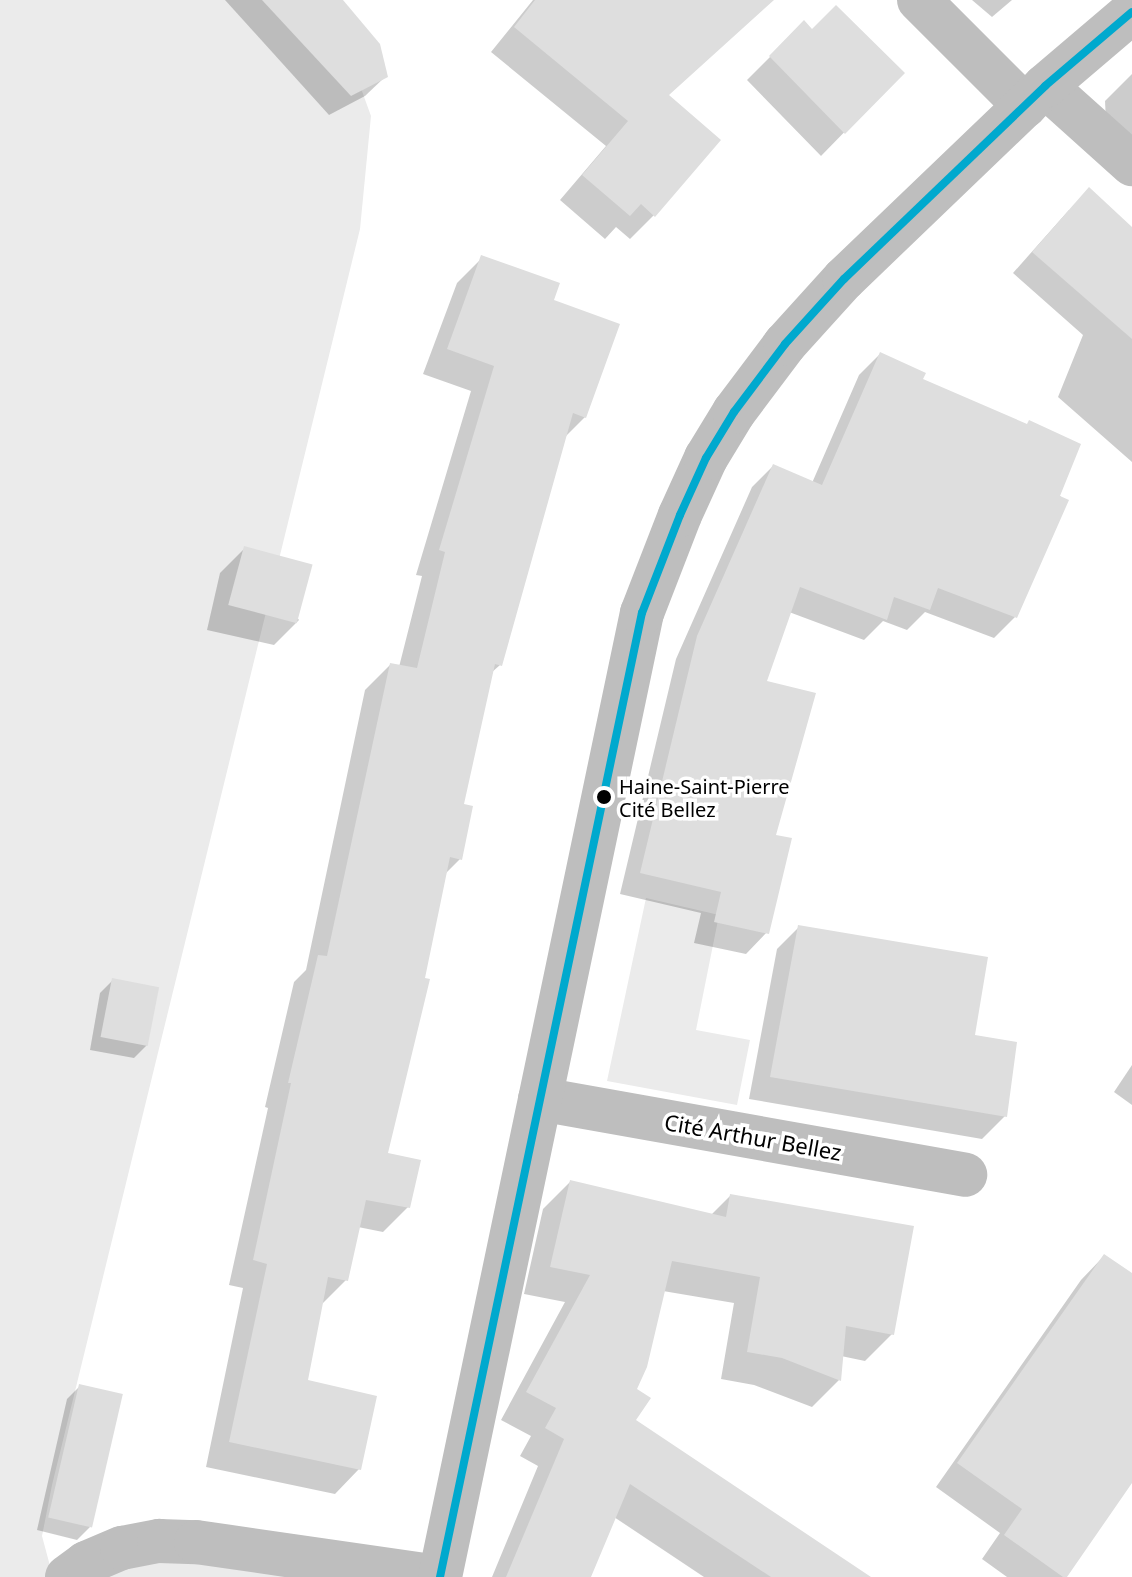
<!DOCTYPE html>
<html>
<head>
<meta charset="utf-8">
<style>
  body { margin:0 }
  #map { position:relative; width:1132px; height:1577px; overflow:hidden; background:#fff; font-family:"Noto Sans",sans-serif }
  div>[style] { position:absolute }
  .green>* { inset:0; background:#ebebeb }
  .shadow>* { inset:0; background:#0003 }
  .building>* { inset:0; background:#dedede; transform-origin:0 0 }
  .minor>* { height:44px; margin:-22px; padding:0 22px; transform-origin:22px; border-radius:22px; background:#bebebe }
  .tertiary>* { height:44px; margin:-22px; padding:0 22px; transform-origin:22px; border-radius:22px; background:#bebebe }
  .bus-1>* { height:8px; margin:-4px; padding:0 4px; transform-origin:4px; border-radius:4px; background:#00a9ce }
  .dots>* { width:22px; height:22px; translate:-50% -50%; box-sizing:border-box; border:4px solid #fff; border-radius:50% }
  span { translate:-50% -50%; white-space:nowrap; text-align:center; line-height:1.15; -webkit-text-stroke:7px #fff; paint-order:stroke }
  .bus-label { font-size:20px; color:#000 }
  .left { translate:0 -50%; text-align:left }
  .street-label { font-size:22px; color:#000 }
</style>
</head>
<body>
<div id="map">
  <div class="green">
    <div style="clip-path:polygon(0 0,313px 0,338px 25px,371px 116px,360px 229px,52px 1485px,42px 1536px,53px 1577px,0 1577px)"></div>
    <div style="clip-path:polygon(646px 898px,719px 915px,696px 1030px,750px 1040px,737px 1105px,607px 1081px)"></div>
    <div style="clip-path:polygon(122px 1548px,438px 1577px,67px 1577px)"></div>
  </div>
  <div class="shadow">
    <div style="clip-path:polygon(225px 0,341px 0,386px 76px,365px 96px,329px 115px)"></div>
    <div style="clip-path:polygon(533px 0,751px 0,667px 96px,654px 215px,630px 239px,616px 227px,605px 239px,560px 200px,606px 146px,491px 52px)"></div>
    <div style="clip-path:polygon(972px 0,1012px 0,992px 17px)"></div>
    <div style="clip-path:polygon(804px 23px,811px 32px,902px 73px,821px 156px,747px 80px)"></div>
    <div style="clip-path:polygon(1132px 74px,1132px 145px,1106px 121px,1105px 101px)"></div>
    <div style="clip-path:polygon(1069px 210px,1132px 230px,1132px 462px,1058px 397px,1083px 335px,1013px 273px)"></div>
    <div style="clip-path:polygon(482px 258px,551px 301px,585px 417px,564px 438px,500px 665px,491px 673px,462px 805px,460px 859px,445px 874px,385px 1154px,408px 1207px,383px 1232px,358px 1227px,346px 1280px,320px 1306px,305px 1381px,359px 1469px,335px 1494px,206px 1467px,243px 1288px,229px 1285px,268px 1108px,265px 1107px,294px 982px,306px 970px,365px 690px,390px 665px,399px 667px,422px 576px,416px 575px,471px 391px,423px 374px,457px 283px)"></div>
    <div style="clip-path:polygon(880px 354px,920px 380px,1066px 501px,1015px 617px,994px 638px,925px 612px,907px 630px,883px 621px,864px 640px,789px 612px,764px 682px,774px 836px,767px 932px,746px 954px,694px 943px,701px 913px,620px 894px,676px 659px,752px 487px,773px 466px,812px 483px,859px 375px)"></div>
    <div style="clip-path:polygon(245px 548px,299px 620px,274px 645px,207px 630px,220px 573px)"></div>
    <div style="clip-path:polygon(799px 927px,973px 1036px,1005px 1116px,982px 1139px,749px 1099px,777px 949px)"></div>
    <div style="clip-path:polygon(112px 981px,147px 1045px,134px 1058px,90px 1050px,100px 993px)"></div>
    <div style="clip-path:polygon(1132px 1065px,1132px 1105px,1114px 1092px)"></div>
    <div style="clip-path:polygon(570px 1182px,711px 1215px,730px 1196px,892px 1334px,865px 1361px,841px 1356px,839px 1380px,812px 1407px,754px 1385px,721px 1379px,734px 1303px,663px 1291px,634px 1390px,633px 1421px,868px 1577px,704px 1577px,614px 1517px,589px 1577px,492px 1577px,538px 1466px,520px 1456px,531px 1436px,501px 1420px,565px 1302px,524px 1294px,543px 1209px)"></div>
    <div style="clip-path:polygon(1104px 1256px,1132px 1275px,1132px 1479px,1065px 1577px,1007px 1577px,982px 1559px,1000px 1533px,936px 1487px,1081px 1280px)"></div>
    <div style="clip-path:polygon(80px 1386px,90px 1527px,77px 1540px,37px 1530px,67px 1399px)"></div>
  </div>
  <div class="building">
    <div style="clip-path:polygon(262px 0,343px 0,380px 44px,388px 77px,351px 96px)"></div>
    <div style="clip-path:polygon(535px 0,774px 0,669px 95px,721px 140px,655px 217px,641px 204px,630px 216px,582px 175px,628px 121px,514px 27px)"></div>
    <div style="clip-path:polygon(836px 5px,905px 73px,845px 134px,769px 56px,804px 20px,812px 29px)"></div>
    <div style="clip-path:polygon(1089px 187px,1132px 227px,1132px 339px,1032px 252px)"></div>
    <div style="clip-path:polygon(481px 255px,560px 283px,554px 300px,620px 324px,586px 418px,573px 413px,502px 666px,495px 664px,464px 804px,473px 806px,462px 860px,450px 857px,425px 978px,430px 979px,388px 1153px,421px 1160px,410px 1208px,366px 1200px,348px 1281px,328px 1277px,308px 1380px,377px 1396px,361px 1470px,229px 1442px,267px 1264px,253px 1260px,291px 1083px,288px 1083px,318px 955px,327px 956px,390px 663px,417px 668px,445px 552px,439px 550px,494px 366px,447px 349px)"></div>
    <div style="clip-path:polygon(880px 352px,926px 373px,923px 379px,1027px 424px,1029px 420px,1081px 444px,1060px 496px,1069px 500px,1017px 618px,938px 588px,930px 610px,894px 597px,887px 620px,800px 587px,767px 681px,816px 693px,776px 835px,792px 838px,769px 934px,714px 922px,721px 892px,640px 873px,697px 636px,773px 464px,822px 485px)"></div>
    <div style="left:244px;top:546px;width:71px;height:61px;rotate:15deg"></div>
    <div style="clip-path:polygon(798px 925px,988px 957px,975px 1035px,1017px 1042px,1007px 1117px,770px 1077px)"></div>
    <div style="left:112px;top:978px;width:48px;height:60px;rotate:11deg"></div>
    <div style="clip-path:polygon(570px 1180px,726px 1217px,730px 1194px,914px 1226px,894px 1335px,846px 1326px,841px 1381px,782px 1358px,747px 1352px,760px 1277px,672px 1261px,647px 1367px,637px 1389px,651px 1398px,636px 1420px,871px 1577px,771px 1577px,630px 1484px,591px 1577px,506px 1577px,564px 1439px,545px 1428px,556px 1408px,526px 1392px,590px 1275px,550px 1267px)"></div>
    <div style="clip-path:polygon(1104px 1254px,1132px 1273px,1132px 1483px,1067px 1577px,1063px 1577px,1004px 1535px,1022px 1509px,957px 1463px)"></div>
    <div style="left:79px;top:1384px;width:45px;height:137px;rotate:13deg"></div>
  </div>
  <div class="minor">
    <div style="left:919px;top:0;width:150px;rotate:45deg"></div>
    <div style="left:1045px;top:86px;width:117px;rotate:41.9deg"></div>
    <div style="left:540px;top:1099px;width:432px;rotate:10.1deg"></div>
    <div style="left:67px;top:1577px;width:24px;rotate:-36deg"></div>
    <div style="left:86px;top:1563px;width:39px;rotate:-23deg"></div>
    <div style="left:122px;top:1548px;width:38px;rotate:-11deg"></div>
    <div style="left:159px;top:1541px;width:37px;rotate:2deg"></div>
    <div style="left:196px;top:1542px;width:245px;rotate:8.2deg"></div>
  </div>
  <div class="tertiary">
    <div style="left:440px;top:1577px;width:985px;rotate:-78.17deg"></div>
    <div style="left:642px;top:613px;width:105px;rotate:-68.8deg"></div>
    <div style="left:680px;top:515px;width:63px;rotate:-65.5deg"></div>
    <div style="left:706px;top:458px;width:54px;rotate:-58.7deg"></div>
    <div style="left:734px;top:412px;width:85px;rotate:-53.1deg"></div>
    <div style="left:785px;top:344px;width:88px;rotate:-47.8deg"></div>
    <div style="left:844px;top:279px;width:279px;rotate:-43.8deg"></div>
    <div style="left:1045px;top:86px;width:114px;rotate:-40.4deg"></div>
  </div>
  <div class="bus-1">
    <div style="left:440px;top:1577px;width:985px;rotate:-78.17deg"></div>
    <div style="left:642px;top:613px;width:105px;rotate:-68.8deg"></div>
    <div style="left:680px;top:515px;width:63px;rotate:-65.5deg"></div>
    <div style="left:706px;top:458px;width:54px;rotate:-58.7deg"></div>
    <div style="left:734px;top:412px;width:85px;rotate:-53.1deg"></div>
    <div style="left:785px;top:344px;width:88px;rotate:-47.8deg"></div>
    <div style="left:844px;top:279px;width:279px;rotate:-43.8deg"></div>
    <div style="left:1045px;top:86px;width:114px;rotate:-40.4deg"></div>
  </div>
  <div class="dots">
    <div style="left:604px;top:797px;background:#000"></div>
  </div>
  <div class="bus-label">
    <span class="left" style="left:619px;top:798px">Haine-Saint-Pierre<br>Cité Bellez</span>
  </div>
  <div class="street-label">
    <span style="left:753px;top:1137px;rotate:10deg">Cité Arthur Bellez</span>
  </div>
</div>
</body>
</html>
